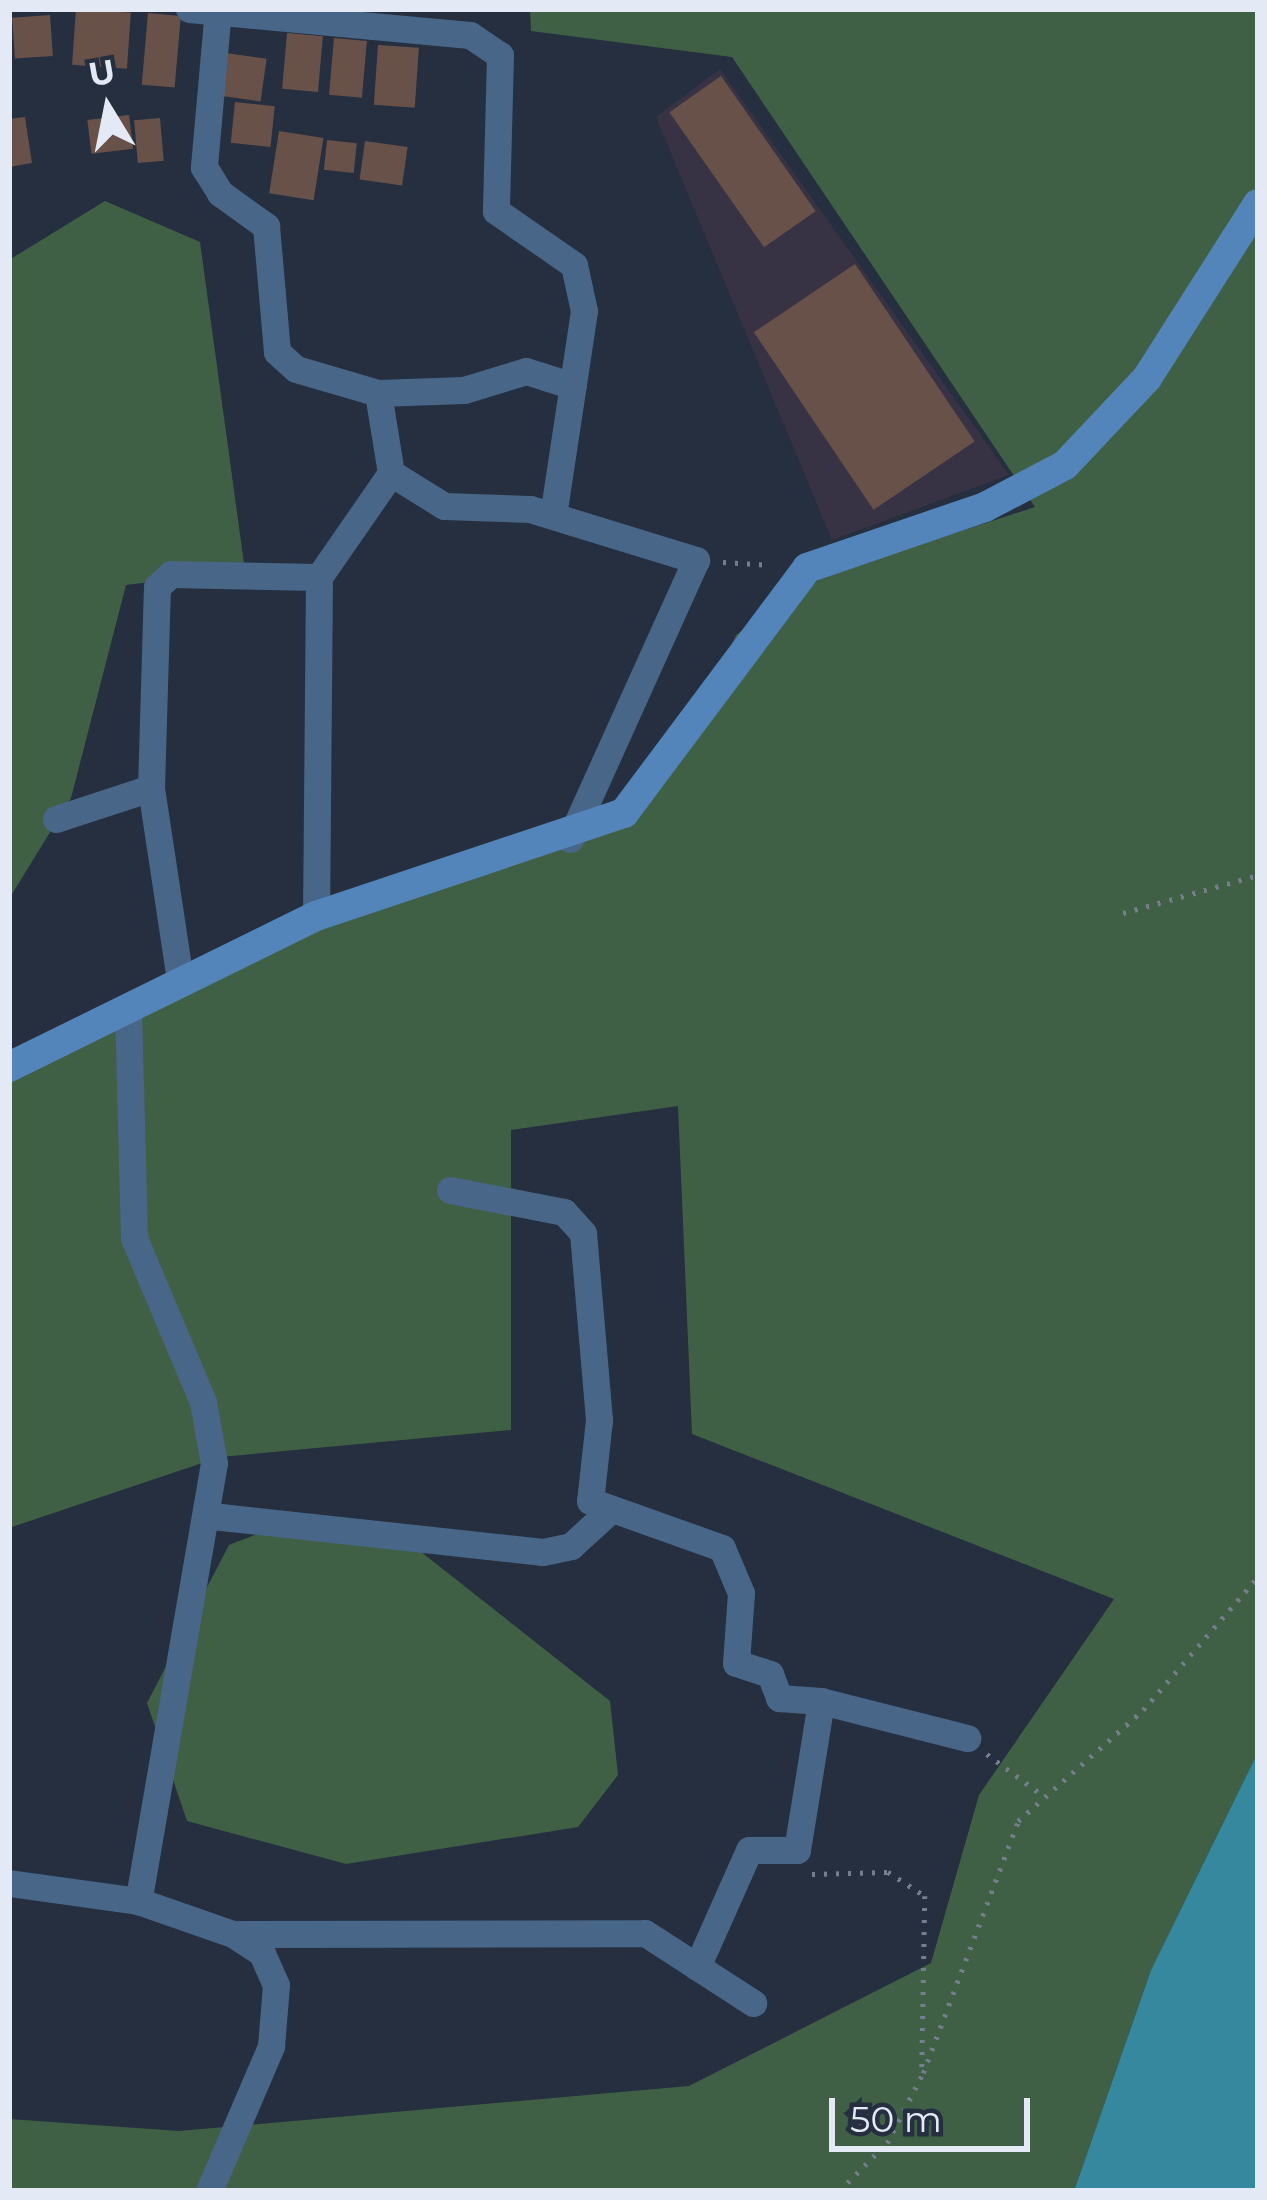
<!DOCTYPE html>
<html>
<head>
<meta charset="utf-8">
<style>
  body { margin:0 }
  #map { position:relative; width:1267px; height:2200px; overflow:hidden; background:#252f3f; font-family:Montserrat,sans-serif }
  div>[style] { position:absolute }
  .industrial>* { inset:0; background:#383344 }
  .green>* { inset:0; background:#406046 }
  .water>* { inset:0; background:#36889e }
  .building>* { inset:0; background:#685149; transform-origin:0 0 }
  .path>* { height:4.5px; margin-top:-2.25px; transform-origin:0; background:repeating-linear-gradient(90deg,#757e8c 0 3px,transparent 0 12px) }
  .street>* { height:27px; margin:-13.5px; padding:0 13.5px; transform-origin:13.5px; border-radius:13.5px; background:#486688 }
  .secondary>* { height:30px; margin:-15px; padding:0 15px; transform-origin:15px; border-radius:15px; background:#5384ba }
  span { translate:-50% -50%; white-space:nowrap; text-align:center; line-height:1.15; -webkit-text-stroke:10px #252f3f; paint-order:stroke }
  .frame { position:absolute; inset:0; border:12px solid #e3eaf5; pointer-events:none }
  .north { position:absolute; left:48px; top:48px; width:120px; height:120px; -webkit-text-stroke:9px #252f3f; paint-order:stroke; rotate:350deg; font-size:33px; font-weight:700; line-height:48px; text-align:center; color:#e3eaf5 }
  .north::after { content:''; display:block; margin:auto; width:42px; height:54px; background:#e3eaf5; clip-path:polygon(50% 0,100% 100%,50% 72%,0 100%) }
  .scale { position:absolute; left:829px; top:2098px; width:201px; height:54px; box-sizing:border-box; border:6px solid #e3eaf5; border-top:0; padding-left:15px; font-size:36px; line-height:42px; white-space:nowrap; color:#e3eaf5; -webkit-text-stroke:9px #252f3f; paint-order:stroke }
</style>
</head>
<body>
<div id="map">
  <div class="industrial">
    <div style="clip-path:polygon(720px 69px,1009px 475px,832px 540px,656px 117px)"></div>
  </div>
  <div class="green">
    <div style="clip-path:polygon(530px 9px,1258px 9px,1258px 1752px,1151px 1970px,1074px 2191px,9px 2191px,9px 2119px,179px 2131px,689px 2086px,931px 1963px,979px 1795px,1114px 1599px,692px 1434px,678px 1106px,511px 1130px,511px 1430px,220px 1457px,9px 1528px,9px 1077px,274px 944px,618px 823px,686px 753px,736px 635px,826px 575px,1035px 507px,732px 57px,531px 31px)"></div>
    <div style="clip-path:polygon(105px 201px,200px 242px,245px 571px,126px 585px,71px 798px,9px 899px,9px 260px)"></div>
    <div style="clip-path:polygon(306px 1515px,420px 1551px,610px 1701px,618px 1775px,578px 1827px,346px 1864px,187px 1821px,147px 1703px,229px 1545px)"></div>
  </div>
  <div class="water">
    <div style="clip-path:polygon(1258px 1752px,1258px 2191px,1074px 2191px,1151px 1970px)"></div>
  </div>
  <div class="building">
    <div style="left:76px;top:9px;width:55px;height:56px;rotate:4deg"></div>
    <div style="left:148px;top:13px;width:33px;height:72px;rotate:5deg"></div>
    <div style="left:50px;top:15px;width:41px;height:38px;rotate:86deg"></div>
    <div style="left:287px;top:33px;width:36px;height:56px;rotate:5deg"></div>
    <div style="left:334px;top:38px;width:33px;height:57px;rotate:5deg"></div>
    <div style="left:378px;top:45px;width:41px;height:60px;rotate:4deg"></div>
    <div style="left:225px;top:53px;width:42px;height:43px;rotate:8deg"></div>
    <div style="left:721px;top:76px;width:165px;height:63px;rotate:55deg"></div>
    <div style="left:235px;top:102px;width:40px;height:41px;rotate:6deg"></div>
    <div style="left:129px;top:115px;width:34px;height:42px;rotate:83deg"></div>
    <div style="clip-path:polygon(25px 117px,32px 163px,9px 167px,9px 119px)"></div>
    <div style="left:160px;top:118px;width:43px;height:26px;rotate:85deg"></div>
    <div style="left:279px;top:131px;width:45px;height:63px;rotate:9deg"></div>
    <div style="left:327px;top:140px;width:30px;height:30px;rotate:6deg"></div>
    <div style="left:365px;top:141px;width:43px;height:39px;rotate:8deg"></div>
    <div style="left:855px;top:264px;width:214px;height:122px;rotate:56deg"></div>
  </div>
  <div class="path">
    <div style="left:723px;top:562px;width:48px;rotate:3.6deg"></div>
    <div style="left:1123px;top:913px;width:140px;rotate:-15.7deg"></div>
    <div style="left:987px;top:1754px;width:72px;rotate:36.6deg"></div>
    <div style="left:812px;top:1874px;width:76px;rotate:-1.5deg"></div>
    <div style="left:888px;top:1872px;width:44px;rotate:33deg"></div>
    <div style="left:925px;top:1896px;width:172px;rotate:91deg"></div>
    <div style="left:839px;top:2191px;width:68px;rotate:-45deg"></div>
    <div style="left:887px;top:2143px;width:79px;rotate:-62.8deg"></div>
    <div style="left:923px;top:2073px;width:269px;rotate:-69.3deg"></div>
    <div style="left:1018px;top:1821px;width:167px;rotate:-41.6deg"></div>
    <div style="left:1143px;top:1710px;width:176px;rotate:-49.2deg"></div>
  </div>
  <div class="street">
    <div style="left:189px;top:9px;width:282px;rotate:5.3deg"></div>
    <div style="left:470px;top:35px;width:36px;rotate:34deg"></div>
    <div style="left:500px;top:55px;width:156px;rotate:91.5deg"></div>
    <div style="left:496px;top:211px;width:95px;rotate:34.7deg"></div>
    <div style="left:574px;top:265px;width:47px;rotate:77.7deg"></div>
    <div style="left:584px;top:311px;width:206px;rotate:98.6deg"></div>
    <div style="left:218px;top:9px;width:159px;rotate:95.1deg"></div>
    <div style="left:204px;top:167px;width:31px;rotate:58deg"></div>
    <div style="left:220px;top:193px;width:57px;rotate:35.7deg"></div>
    <div style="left:266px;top:226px;width:126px;rotate:85deg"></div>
    <div style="left:277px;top:352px;width:25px;rotate:42deg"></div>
    <div style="left:296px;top:369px;width:85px;rotate:16.3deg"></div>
    <div style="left:378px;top:393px;width:81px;rotate:80.8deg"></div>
    <div style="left:391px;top:473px;width:126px;rotate:124.7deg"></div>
    <div style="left:319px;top:577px;width:339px;rotate:90.5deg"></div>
    <div style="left:378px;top:393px;width:86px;rotate:-2deg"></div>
    <div style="left:464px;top:390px;width:65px;rotate:-17deg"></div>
    <div style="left:526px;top:371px;width:49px;rotate:17.7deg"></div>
    <div style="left:391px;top:473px;width:62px;rotate:31.9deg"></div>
    <div style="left:444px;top:506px;width:86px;rotate:2deg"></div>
    <div style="left:530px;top:509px;width:174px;rotate:17.1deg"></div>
    <div style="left:696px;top:560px;width:306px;rotate:114.3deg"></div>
    <div style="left:151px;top:788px;width:201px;rotate:-88.3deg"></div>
    <div style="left:157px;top:587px;width:19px;rotate:-43deg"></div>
    <div style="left:171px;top:574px;width:148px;rotate:1.2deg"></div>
    <div style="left:56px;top:819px;width:100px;rotate:-18.1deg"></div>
    <div style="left:151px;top:788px;width:194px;rotate:81.4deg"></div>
    <div style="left:128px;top:1009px;width:229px;rotate:88.5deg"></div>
    <div style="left:134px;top:1238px;width:178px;rotate:67.2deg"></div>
    <div style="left:203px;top:1402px;width:62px;rotate:79.8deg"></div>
    <div style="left:214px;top:1463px;width:445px;rotate:99.8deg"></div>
    <div style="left:450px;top:1190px;width:116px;rotate:10.9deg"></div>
    <div style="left:564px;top:1212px;width:28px;rotate:48deg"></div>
    <div style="left:583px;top:1233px;width:188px;rotate:85.1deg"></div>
    <div style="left:599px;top:1420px;width:81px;rotate:96.3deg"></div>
    <div style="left:590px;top:1501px;width:140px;rotate:19.6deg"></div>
    <div style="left:722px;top:1548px;width:49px;rotate:67.1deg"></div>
    <div style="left:741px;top:1593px;width:70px;rotate:94.1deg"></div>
    <div style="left:736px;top:1663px;width:36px;rotate:18deg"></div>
    <div style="left:770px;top:1674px;width:26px;rotate:69deg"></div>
    <div style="left:779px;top:1698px;width:42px;rotate:4.1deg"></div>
    <div style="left:212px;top:1516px;width:333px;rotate:6.2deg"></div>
    <div style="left:543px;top:1552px;width:29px;rotate:-12deg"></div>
    <div style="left:571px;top:1546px;width:47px;rotate:-42.4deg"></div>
    <div style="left:9px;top:1883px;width:130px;rotate:7.9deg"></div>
    <div style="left:138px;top:1901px;width:101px;rotate:19.2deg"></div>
    <div style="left:233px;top:1934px;width:412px;rotate:-0.1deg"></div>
    <div style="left:645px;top:1933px;width:129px;rotate:32.9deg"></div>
    <div style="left:697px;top:1967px;width:128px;rotate:-66deg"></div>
    <div style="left:749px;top:1850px;width:48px"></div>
    <div style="left:797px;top:1850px;width:151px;rotate:-80.8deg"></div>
    <div style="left:821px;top:1701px;width:151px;rotate:14.2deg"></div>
    <div style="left:209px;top:2191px;width:158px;rotate:-66.8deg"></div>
    <div style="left:271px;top:2046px;width:61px;rotate:-85.3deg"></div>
    <div style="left:276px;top:1985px;width:35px;rotate:-114deg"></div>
    <div style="left:262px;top:1953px;width:35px;rotate:-147deg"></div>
  </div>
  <div class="secondary">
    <div style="left:9px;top:1067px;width:342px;rotate:-26.2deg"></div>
    <div style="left:316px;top:916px;width:325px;rotate:-18.5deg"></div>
    <div style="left:624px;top:813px;width:306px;rotate:-53.2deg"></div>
    <div style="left:807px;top:568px;width:188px;rotate:-18.9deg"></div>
    <div style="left:985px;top:507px;width:90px;rotate:-27.7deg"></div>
    <div style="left:1065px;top:465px;width:120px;rotate:-46.7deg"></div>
    <div style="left:1147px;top:378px;width:206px;rotate:-57.5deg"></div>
  </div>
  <div class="frame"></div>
  <div class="north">U</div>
  <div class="scale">50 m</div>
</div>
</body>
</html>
